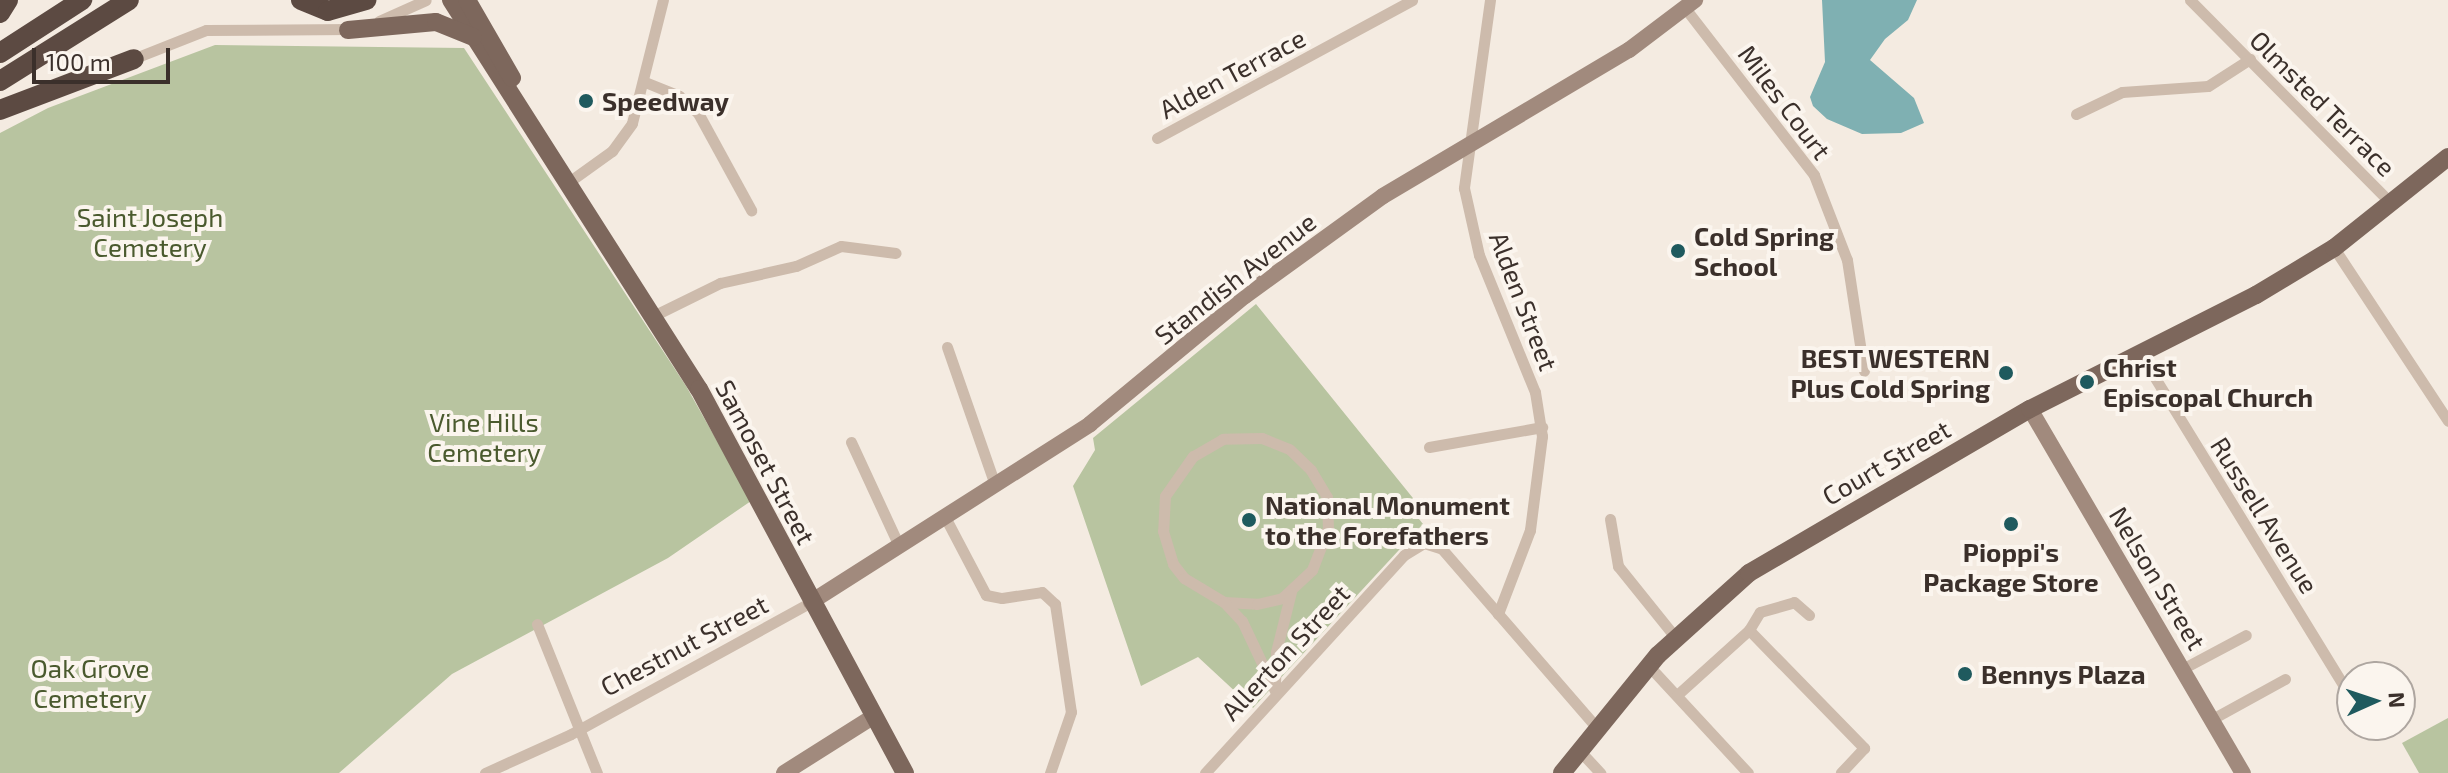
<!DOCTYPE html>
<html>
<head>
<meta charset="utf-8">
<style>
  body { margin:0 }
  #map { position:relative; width:2448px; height:773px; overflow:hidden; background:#f4ebe1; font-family:"Exo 2",sans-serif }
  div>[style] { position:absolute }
  .green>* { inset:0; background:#b8c4a0 }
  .water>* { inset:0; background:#7fb0b2 }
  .street>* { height:11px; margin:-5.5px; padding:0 5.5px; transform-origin:5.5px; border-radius:5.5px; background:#cdbbac }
  .secondary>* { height:16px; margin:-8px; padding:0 8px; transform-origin:8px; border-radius:8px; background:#a18a7d }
  .primary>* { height:18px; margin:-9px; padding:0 9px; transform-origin:9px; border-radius:9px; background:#7d675c }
  .highway>* { height:20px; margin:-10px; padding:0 10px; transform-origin:10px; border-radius:10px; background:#5c4a42 }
  .dots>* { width:22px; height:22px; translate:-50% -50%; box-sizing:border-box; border:4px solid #fbf5ee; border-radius:50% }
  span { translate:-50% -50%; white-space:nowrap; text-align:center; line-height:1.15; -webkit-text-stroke:8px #fbf5ee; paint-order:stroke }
  .street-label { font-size:26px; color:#3b302b }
  .poi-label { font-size:26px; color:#3b302b; font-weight:700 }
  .left { translate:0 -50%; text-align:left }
  .right { translate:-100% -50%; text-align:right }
  .park-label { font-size:26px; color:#4a5a2e }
  .north { position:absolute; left:2336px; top:661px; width:80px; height:80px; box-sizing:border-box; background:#fbf5ee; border:2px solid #aea6a0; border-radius:50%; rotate:87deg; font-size:22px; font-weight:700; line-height:32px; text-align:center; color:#3b302b }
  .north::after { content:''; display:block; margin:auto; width:28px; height:36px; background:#1f5a5e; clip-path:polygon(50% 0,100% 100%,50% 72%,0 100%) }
  .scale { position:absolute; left:32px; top:48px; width:138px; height:36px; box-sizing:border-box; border:4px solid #3b302b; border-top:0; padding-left:10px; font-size:24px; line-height:28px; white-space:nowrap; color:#3b302b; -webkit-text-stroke:6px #fbf5ee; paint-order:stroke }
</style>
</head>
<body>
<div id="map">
  <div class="green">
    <div style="clip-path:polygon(215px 45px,464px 48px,686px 386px,751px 501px,668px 558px,452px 674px,339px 773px,0 773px,0 133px,48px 108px)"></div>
    <div style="clip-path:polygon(1256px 304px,1421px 508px,1415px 514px,1423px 524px,1253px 708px,1198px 657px,1141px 686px,1073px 486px,1095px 450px,1093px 438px)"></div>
    <div style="clip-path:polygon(2448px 718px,2448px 773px,2419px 773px,2402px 743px)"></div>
  </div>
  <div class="water">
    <div style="clip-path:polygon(1822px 0,1917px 0,1908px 20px,1885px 39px,1870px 60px,1914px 98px,1924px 123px,1901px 133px,1862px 134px,1827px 119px,1813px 106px,1810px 97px,1825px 62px)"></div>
  </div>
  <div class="street">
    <div style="left:1490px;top:0;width:190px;rotate:97.9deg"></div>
    <div style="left:1464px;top:188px;width:69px;rotate:77.4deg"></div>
    <div style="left:1479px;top:255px;width:148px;rotate:67.8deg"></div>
    <div style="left:1535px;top:392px;width:45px;rotate:81deg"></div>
    <div style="left:1542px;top:436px;width:95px;rotate:97.3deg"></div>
    <div style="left:1530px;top:530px;width:90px;rotate:110.9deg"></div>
    <div style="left:2190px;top:0;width:286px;rotate:45.3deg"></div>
    <div style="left:1685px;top:8px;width:211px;rotate:52.3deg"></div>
    <div style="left:1814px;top:175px;width:91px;rotate:68.8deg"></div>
    <div style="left:1847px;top:260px;width:112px;rotate:81.3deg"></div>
    <div style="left:379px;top:21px;width:51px;rotate:-24.1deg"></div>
    <div style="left:130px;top:60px;width:82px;rotate:-21.5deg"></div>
    <div style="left:206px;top:30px;width:145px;rotate:-0.4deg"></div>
    <div style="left:645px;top:82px;width:37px;rotate:22deg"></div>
    <div style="left:679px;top:96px;width:25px;rotate:42deg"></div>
    <div style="left:698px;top:113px;width:111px;rotate:61.3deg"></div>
    <div style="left:2076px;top:114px;width:51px;rotate:-25.6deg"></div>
    <div style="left:2122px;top:92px;width:86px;rotate:-4deg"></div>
    <div style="left:2208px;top:86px;width:50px;rotate:-32.7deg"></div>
    <div style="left:1157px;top:138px;width:290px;rotate:-28.4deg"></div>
    <div style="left:566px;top:184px;width:57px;rotate:-35.7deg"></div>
    <div style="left:612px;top:151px;width:34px;rotate:-54deg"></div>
    <div style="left:632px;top:123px;width:127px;rotate:-75.9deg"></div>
    <div style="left:2334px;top:248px;width:207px;rotate:56.6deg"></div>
    <div style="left:653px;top:316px;width:75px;rotate:-26.2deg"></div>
    <div style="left:720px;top:283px;width:78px;rotate:-12.6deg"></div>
    <div style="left:796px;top:266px;width:49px;rotate:-24deg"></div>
    <div style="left:841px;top:246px;width:55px;rotate:7.3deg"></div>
    <div style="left:947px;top:347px;width:146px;rotate:70.8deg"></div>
    <div style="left:2141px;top:355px;width:404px;rotate:58.5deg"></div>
    <div style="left:851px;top:442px;width:115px;rotate:65.2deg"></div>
    <div style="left:1429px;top:447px;width:115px;rotate:-10deg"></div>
    <div style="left:945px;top:517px;width:88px;rotate:62.3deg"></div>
    <div style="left:986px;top:595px;width:16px;rotate:11deg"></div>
    <div style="left:1002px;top:598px;width:40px;rotate:-8.5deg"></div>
    <div style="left:1042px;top:592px;width:18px;rotate:43deg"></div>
    <div style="left:1055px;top:604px;width:109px;rotate:81.6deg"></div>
    <div style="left:1071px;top:712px;width:65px;rotate:109deg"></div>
    <div style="left:1610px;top:519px;width:48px;rotate:80.3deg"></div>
    <div style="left:1618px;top:566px;width:91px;rotate:51.2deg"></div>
    <div style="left:1224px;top:602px;width:33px;rotate:3deg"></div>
    <div style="left:1257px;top:604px;width:26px;rotate:-13deg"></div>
    <div style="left:1282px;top:598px;width:41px;rotate:-43deg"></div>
    <div style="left:1312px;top:570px;width:45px;rotate:-69.1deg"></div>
    <div style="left:1328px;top:528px;width:31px;rotate:-92deg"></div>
    <div style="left:1327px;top:497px;width:31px;rotate:-121deg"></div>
    <div style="left:1311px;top:470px;width:30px;rotate:-136deg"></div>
    <div style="left:1289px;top:449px;width:29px;rotate:-158deg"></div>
    <div style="left:1262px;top:438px;width:39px;rotate:179deg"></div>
    <div style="left:1223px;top:439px;width:34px;rotate:150deg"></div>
    <div style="left:1193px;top:456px;width:49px;rotate:125deg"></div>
    <div style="left:1165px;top:496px;width:35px;rotate:93deg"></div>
    <div style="left:1163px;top:531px;width:34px;rotate:73deg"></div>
    <div style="left:1173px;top:564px;width:18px;rotate:52deg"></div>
    <div style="left:1184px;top:578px;width:47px;rotate:31deg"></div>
    <div style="left:1224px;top:602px;width:26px;rotate:47deg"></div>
    <div style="left:1242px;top:621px;width:80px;rotate:64.7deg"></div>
    <div style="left:537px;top:624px;width:161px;rotate:68.1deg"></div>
    <div style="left:1749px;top:630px;width:165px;rotate:45.7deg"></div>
    <div style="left:1864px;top:748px;width:34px;rotate:133deg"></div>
    <div style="left:1648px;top:665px;width:147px;rotate:47.2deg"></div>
    <div style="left:2184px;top:668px;width:70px;rotate:-28deg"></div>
    <div style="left:1275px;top:684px;width:32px;rotate:-88deg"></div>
    <div style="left:1276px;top:652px;width:62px;rotate:-76deg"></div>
    <div style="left:1677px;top:695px;width:97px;rotate:-42.1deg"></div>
    <div style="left:1749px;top:630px;width:21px;rotate:-59deg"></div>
    <div style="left:1760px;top:612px;width:35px;rotate:-16deg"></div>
    <div style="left:1794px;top:602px;width:20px;rotate:41deg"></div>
    <div style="left:2214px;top:718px;width:81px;rotate:-28.8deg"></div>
    <div style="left:1578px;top:749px;width:33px;rotate:47deg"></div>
    <div style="left:485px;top:773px;width:94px;rotate:-24.4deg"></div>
    <div style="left:571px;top:734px;width:274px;rotate:-28.8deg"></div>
    <div style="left:1205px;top:773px;width:295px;rotate:-47.6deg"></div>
    <div style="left:1404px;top:555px;width:23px;rotate:-31deg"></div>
    <div style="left:1424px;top:543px;width:19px;rotate:18deg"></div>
    <div style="left:1442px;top:549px;width:235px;rotate:49.1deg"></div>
  </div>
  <div class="secondary">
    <div style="left:2030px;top:409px;width:422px;rotate:59.7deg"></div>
    <div style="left:811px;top:602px;width:331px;rotate:-32.5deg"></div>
    <div style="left:1090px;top:424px;width:201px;rotate:-39.6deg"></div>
    <div style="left:1245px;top:296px;width:170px;rotate:-35.9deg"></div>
    <div style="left:1383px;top:196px;width:286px;rotate:-30.7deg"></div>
    <div style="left:1629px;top:50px;width:83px;rotate:-37.1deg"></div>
    <div style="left:784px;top:773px;width:103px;rotate:-32.3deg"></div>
  </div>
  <div class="primary">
    <div style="left:451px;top:0;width:461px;rotate:57.5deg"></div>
    <div style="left:699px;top:389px;width:436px;rotate:61.8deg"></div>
    <div style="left:467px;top:0;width:90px;rotate:60deg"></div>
    <div style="left:348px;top:30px;width:88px;rotate:-5.2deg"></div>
    <div style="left:436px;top:22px;width:40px;rotate:22deg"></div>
    <div style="left:1562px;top:773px;width:152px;rotate:-50.9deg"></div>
    <div style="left:1658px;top:655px;width:122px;rotate:-42deg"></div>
    <div style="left:1749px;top:573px;width:325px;rotate:-30.3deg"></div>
    <div style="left:2030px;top:409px;width:253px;rotate:-26.8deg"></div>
    <div style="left:2256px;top:295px;width:91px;rotate:-31.1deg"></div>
    <div style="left:2334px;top:248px;width:146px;rotate:-38.6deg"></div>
  </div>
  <div class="highway">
    <div style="left:301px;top:0;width:29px;rotate:22deg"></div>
    <div style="left:328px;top:11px;width:40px;rotate:-16deg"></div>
    <div style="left:0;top:13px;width:15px;rotate:-58deg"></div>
    <div style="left:0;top:53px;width:98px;rotate:-32.9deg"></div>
    <div style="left:0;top:81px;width:152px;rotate:-32.1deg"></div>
    <div style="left:0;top:110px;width:143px;rotate:-20.8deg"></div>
  </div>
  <div class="dots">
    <div style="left:586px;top:101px;background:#1f5a5e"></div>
    <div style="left:1678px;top:251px;background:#1f5a5e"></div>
    <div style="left:2006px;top:373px;background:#1f5a5e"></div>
    <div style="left:2087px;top:382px;background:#1f5a5e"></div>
    <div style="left:1249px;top:520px;background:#1f5a5e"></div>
    <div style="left:2011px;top:524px;background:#1f5a5e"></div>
    <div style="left:1965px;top:674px;background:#1f5a5e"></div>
  </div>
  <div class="street-label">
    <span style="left:1232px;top:73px;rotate:-28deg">Alden Terrace</span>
    <span style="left:1785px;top:102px;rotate:53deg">Miles Court</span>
    <span style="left:2323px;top:103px;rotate:45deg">Olmsted Terrace</span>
    <span style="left:1235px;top:278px;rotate:-38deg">Standish Avenue</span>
    <span style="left:1524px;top:301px;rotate:69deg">Alden Street</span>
    <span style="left:766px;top:462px;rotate:62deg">Samoset Street</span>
    <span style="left:1886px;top:462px;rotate:-30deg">Court Street</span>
    <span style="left:2265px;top:515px;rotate:58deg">Russell Avenue</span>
    <span style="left:2158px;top:578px;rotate:59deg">Nelson Street</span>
    <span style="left:684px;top:645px;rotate:-28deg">Chestnut Street</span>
    <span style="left:1285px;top:652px;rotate:-47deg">Allerton Street</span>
  </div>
  <div class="poi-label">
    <span class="left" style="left:602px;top:101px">Speedway</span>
    <span class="left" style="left:1694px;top:251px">Cold Spring<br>School</span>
    <span class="right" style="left:1990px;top:373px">BEST WESTERN<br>Plus Cold Spring</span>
    <span class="left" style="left:2103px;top:382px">Christ<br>Episcopal Church</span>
    <span class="left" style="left:1265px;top:520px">National Monument<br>to the Forefathers</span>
    <span style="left:2011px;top:567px">Pioppi's<br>Package Store</span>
    <span class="left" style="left:1981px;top:674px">Bennys Plaza</span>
  </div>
  <div class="park-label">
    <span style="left:150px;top:232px">Saint Joseph<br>Cemetery</span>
    <span style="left:484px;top:437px">Vine Hills<br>Cemetery</span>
    <span style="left:90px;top:683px">Oak Grove<br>Cemetery</span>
  </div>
  <div class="north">N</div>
  <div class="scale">100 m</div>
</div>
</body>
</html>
